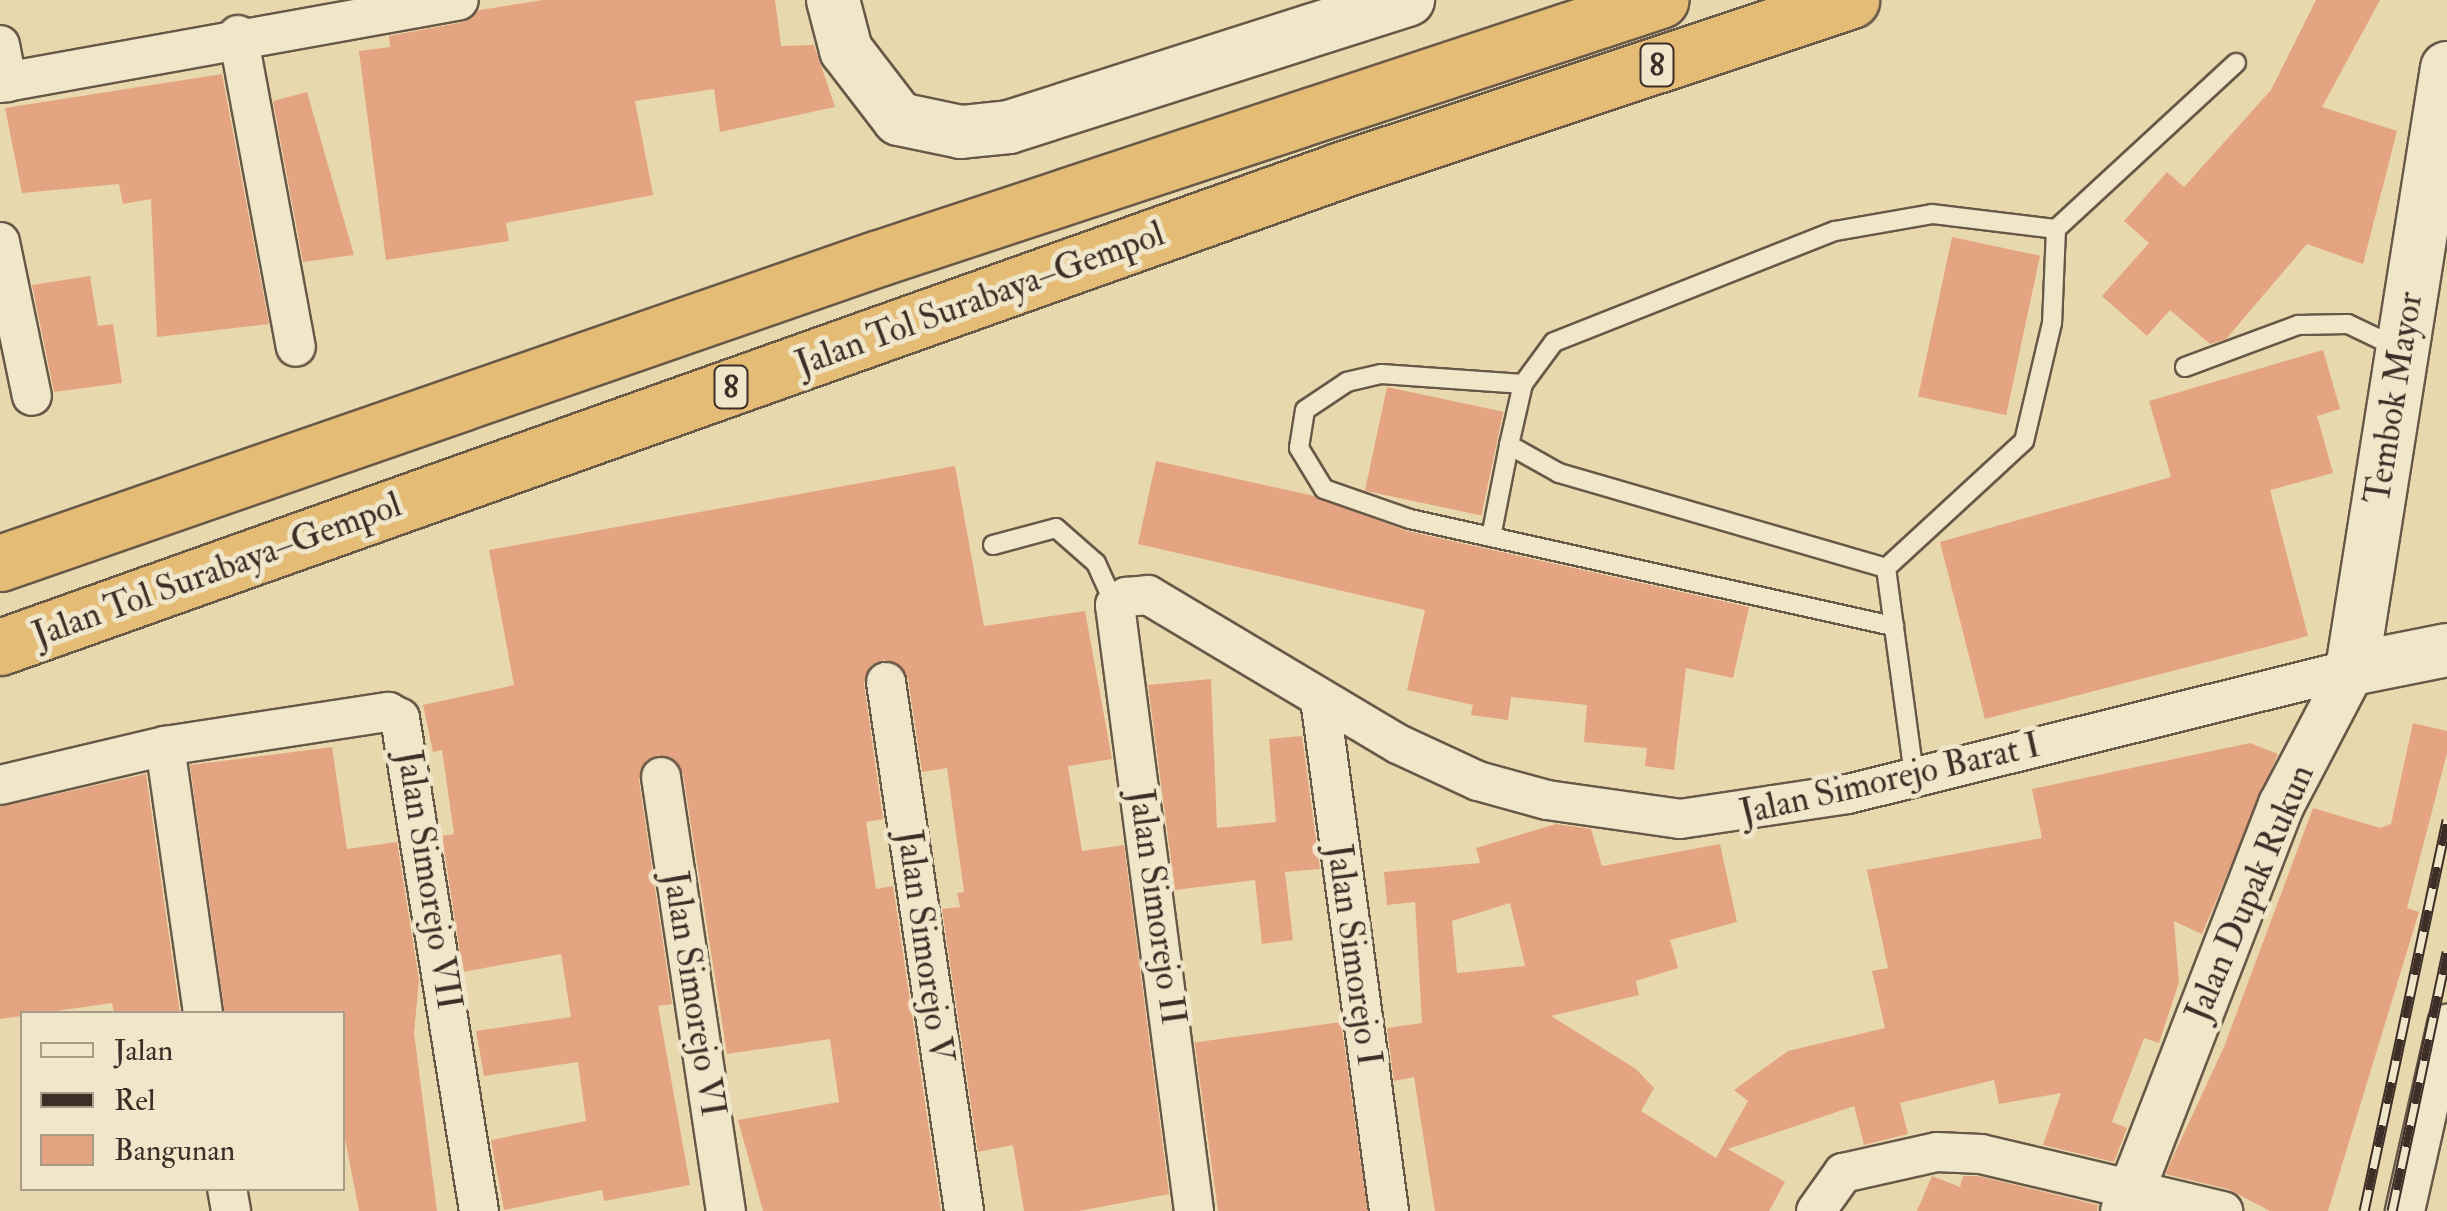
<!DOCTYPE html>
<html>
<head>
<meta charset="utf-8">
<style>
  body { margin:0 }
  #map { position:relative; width:2447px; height:1211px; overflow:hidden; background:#e8d8ad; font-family:"IM FELL Double Pica",serif }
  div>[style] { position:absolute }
  .building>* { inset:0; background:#e5a481; transform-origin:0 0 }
  .roads { filter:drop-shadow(2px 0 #685848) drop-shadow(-2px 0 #685848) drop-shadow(0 2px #685848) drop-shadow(0 -2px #685848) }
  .service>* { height:18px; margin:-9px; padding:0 9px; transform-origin:9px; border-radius:9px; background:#f0e6ca }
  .minor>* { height:38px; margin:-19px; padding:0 19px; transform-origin:19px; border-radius:19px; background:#f0e6ca }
  .tertiary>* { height:45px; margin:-22.5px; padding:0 22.5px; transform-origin:22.5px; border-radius:22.5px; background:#f0e6ca }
  .secondary>* { height:52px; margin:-26px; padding:0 26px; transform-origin:26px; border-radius:26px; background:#f0e6ca }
  .motorway>* { height:55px; margin:-27.5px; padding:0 27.5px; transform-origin:27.5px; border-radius:27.5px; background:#e4bc76 }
  .rail>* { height:11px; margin-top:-5.5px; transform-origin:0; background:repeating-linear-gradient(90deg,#f0e6ca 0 22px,#3d2e27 0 44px); box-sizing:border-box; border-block:2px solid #3d2e27 }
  span { translate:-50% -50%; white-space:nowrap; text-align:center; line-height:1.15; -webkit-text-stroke:10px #f0e6ca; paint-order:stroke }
  .shield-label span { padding:2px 8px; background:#f0e6ca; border:2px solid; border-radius:8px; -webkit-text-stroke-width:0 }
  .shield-label { font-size:32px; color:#3d2e27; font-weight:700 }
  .street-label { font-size:35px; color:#3d2e27 }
  .legend { position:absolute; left:20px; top:1011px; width:325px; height:180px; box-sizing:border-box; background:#f0e6ca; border:2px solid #a89c89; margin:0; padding:12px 18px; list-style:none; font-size:30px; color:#3d2e27 }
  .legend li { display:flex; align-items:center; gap:20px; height:50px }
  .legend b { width:50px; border:2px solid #a89c89 }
</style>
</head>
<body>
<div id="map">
  <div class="building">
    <div style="clip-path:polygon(543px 0,775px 0,781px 46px,814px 45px,835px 107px,720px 132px,714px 89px,635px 101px,653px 195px,506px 223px,509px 241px,386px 260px,359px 51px,390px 47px,389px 36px,464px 22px,480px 10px)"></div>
    <div style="clip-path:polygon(2316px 0,2380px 0,2322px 107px,2397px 131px,2363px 264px,2307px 244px,2226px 339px,2210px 344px,2170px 310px,2147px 336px,2102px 296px,2149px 243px,2124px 221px,2167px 172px,2184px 187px,2271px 90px)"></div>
    <div style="clip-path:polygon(222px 74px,269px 324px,157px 337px,151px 199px,123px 204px,119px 184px,22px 193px,5px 108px)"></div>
    <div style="clip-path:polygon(307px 92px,354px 255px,303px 262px,273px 101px)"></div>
    <div style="left:1952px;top:237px;width:90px;height:163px;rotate:12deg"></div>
    <div style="clip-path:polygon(90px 276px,98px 326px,113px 324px,122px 383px,54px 392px,32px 285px)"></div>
    <div style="clip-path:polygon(2323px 350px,2340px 409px,2317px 416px,2333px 473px,2270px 490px,2308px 636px,1985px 719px,1940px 542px,2171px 477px,2149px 401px)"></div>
    <div style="left:1387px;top:387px;width:119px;height:106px;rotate:12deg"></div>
    <div style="clip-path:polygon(1156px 461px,1314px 496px,1407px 531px,1749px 607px,1733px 678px,1686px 668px,1674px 770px,1645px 766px,1647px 748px,1584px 742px,1587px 705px,1511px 697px,1508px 720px,1471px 715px,1473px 705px,1407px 690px,1425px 610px,1138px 544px)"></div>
    <div style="clip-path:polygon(955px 466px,984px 626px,1085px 611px,1112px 759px,1068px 766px,1082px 851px,1124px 845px,1169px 1194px,1079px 1211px,1024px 1211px,1013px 1145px,978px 1152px,942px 909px,960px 907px,957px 893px,964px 892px,947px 768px,922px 772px,908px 678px,884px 660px,871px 665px,864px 684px,883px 819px,866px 822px,876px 889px,893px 886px,941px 1211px,763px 1211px,738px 1120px,839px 1102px,830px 1039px,727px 1054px,683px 774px,659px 755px,646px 760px,639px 780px,672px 1004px,658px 1006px,690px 1185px,604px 1201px,602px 1190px,504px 1210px,491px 1140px,586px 1121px,578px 1062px,484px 1076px,476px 1031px,571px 1017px,561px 954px,463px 972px,442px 836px,454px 834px,442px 750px,433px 752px,423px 705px,514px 685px,489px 550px)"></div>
    <div style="clip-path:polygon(1211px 679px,1217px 828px,1276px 822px,1269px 739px,1302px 736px,1320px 869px,1285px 872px,1293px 940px,1262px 944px,1255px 880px,1175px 890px,1148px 685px)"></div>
    <div style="clip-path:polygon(2413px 723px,2447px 731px,2447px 753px,2407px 908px,2419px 912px,2328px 1211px,2270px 1211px,2228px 1189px,2165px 1174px,2224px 1047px,2313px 808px,2380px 828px,2391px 824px)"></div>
    <div style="clip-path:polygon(evenodd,2250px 743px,2278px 754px,2202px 934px,2174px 921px,2179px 982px,2159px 1043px,2144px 1038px,2112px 1122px,2127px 1128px,2114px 1162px,2043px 1145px,2061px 1093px,1999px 1104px,1994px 1080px,1900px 1103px,1908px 1134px,1864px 1145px,1854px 1106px,1728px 1149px,1785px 1182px,1769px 1211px,1435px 1211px,1414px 1077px,1394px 1081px,1387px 1028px,1422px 1023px,1415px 902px,1387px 905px,1384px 872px,1480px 863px,1476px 848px,1556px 824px,1591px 829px,1602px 866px,1720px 844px,1737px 922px,1670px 940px,1678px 968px,1636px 981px,1639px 995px,1551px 1016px,1636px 1069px,1654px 1088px,1641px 1111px,1716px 1158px,1748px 1101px,1734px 1090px,1788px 1051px,1885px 1028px,1872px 971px,1888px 968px,1867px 870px,2042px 838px,2032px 789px,2250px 743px,1510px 903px,1525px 966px,1457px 973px,1452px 921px,1510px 903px)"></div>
    <div style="clip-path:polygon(332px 747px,347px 849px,397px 842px,419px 980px,414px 1033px,437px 1211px,359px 1211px,342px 1123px,342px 1014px,225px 1014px,190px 765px)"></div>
    <div style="clip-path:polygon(146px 774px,180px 1014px,114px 1014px,112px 1003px,0 1019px,0 807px)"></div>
    <div style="left:1341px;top:1022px;width:191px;height:148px;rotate:82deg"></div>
    <div style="clip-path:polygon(1932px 1176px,1960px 1187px,1963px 1176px,1978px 1176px,2098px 1205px,2097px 1211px,1917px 1211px)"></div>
  </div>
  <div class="roads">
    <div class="service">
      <div style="left:1932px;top:214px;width:125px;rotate:6.9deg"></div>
      <div style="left:2056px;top:229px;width:94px;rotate:92.4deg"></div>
      <div style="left:2052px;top:323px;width:121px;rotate:103.3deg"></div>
      <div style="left:2024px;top:441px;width:188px;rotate:137.4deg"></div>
      <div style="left:1886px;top:568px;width:341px;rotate:-163.8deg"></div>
      <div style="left:1559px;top:473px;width:57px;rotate:-150.8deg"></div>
      <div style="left:1509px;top:445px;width:63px;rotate:-77.1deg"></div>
      <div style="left:1523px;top:384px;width:52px;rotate:-53.6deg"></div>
      <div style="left:1554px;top:342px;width:302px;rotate:-21.6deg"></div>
      <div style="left:1835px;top:231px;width:98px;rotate:-9.9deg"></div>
      <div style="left:2056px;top:229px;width:245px;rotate:-42.7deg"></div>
      <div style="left:2185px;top:367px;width:121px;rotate:-20.4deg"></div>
      <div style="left:2298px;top:325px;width:50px;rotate:-1.1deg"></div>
      <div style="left:2348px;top:324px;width:53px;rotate:25.6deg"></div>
      <div style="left:1523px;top:384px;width:142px;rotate:-176deg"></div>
      <div style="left:1381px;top:374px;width:35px;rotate:167deg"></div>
      <div style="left:1347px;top:382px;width:50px;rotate:146.3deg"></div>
      <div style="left:1305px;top:410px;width:38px;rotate:99deg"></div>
      <div style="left:1299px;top:448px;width:48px;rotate:58.6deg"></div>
      <div style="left:1324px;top:489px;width:91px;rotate:19.2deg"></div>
      <div style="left:1410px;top:519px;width:496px;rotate:12.5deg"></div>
      <div style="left:1491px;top:537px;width:94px;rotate:-78.9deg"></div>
      <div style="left:993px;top:545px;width:65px;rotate:-15.1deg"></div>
      <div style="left:1056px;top:528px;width:53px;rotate:41.2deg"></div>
      <div style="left:1096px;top:563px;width:46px;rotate:65.7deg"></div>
      <div style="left:1886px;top:568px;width:208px;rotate:82.3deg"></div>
    </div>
    <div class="minor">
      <div style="left:238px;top:35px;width:317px;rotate:79.5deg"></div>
      <div style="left:0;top:45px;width:38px;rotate:79deg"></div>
      <div style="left:0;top:83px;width:466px;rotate:-10.2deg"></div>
      <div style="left:0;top:242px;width:157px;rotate:78.3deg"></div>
      <div style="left:886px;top:682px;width:535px;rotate:81.61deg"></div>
      <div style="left:1320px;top:699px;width:517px;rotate:82.32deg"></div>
      <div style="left:165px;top:746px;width:271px;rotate:81.9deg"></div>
      <div style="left:661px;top:777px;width:439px;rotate:81.5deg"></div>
      <div style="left:0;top:785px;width:170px;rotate:-13.3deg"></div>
      <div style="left:165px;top:746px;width:226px;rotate:-8.7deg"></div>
      <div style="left:388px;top:712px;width:13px;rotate:27deg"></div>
      <div style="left:400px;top:718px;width:499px;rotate:80.9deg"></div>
      <div style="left:227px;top:1188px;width:23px;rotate:80deg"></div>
      <div style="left:1194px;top:1211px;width:611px;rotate:-97.43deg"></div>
      <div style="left:1115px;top:605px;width:14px;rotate:-36deg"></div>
      <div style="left:1126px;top:597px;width:22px;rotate:-5deg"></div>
      <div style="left:1148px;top:595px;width:291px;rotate:30.8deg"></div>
      <div style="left:1398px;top:744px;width:88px;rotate:24.8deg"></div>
      <div style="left:1478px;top:781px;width:72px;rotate:15.4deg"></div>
      <div style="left:1547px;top:800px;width:134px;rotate:8.1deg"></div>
      <div style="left:1680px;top:819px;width:170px;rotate:-8.5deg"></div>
      <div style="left:1848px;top:794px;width:519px;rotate:-13.93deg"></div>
      <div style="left:1816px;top:1211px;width:47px;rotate:-54.6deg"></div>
      <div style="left:1843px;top:1173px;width:96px;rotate:-12.6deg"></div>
      <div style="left:1937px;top:1152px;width:44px;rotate:2.6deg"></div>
      <div style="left:1981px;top:1154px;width:249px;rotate:13.3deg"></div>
      <div style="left:2405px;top:1211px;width:192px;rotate:-77.3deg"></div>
    </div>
    <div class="tertiary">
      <div style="left:2123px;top:1211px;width:437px;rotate:-68.8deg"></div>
      <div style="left:2281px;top:804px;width:153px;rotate:-62.3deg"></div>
    </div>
    <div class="secondary">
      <div style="left:833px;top:0;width:52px;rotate:75.4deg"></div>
      <div style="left:846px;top:50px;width:87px;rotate:52.5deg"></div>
      <div style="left:899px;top:119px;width:63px;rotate:11.8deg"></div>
      <div style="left:961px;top:132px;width:48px;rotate:-5.9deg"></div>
      <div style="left:1009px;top:127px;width:419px;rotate:-17.7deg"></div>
      <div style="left:2447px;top:68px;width:608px;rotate:98.98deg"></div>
      <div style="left:2352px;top:669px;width:97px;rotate:-11.3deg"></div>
    </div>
    <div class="motorway">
      <div style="left:0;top:563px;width:930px;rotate:-19.14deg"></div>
      <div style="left:879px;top:258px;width:823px;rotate:-18.28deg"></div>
      <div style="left:0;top:647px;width:1420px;rotate:-19.58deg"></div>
      <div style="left:1338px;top:171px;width:541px;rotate:-18.43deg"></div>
    </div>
  </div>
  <div class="rail">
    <div style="left:2364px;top:1211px;width:400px;rotate:-78deg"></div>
    <div style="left:2392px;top:1211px;width:265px;rotate:-78deg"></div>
  </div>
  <div class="shield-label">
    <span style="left:1657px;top:65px">8</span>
    <span style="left:731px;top:387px">8</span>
  </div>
  <div class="street-label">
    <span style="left:980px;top:299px;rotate:-20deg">Jalan Tol Surabaya–Gempol</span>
    <span style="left:2394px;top:398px;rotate:-81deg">Tembok Mayor</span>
    <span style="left:217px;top:570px;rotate:-20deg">Jalan Tol Surabaya–Gempol</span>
    <span style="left:1890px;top:779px;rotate:-13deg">Jalan Simorejo Barat I</span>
    <span style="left:429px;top:880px;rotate:81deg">Jalan Simorejo VII</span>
    <span style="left:2250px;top:893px;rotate:-67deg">Jalan Dupak Rukun</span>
    <span style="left:1157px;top:907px;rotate:82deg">Jalan Simorejo II</span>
    <span style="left:925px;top:946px;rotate:82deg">Jalan Simorejo V</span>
    <span style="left:1354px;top:955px;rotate:82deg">Jalan Simorejo I</span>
    <span style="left:694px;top:994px;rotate:81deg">Jalan Simorejo VI</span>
  </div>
  <ul class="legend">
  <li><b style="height:12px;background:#f0e6ca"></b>Jalan</li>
  <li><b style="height:12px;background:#3d2e27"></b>Rel</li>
  <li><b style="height:28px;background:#e5a481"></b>Bangunan</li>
  </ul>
</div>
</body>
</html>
